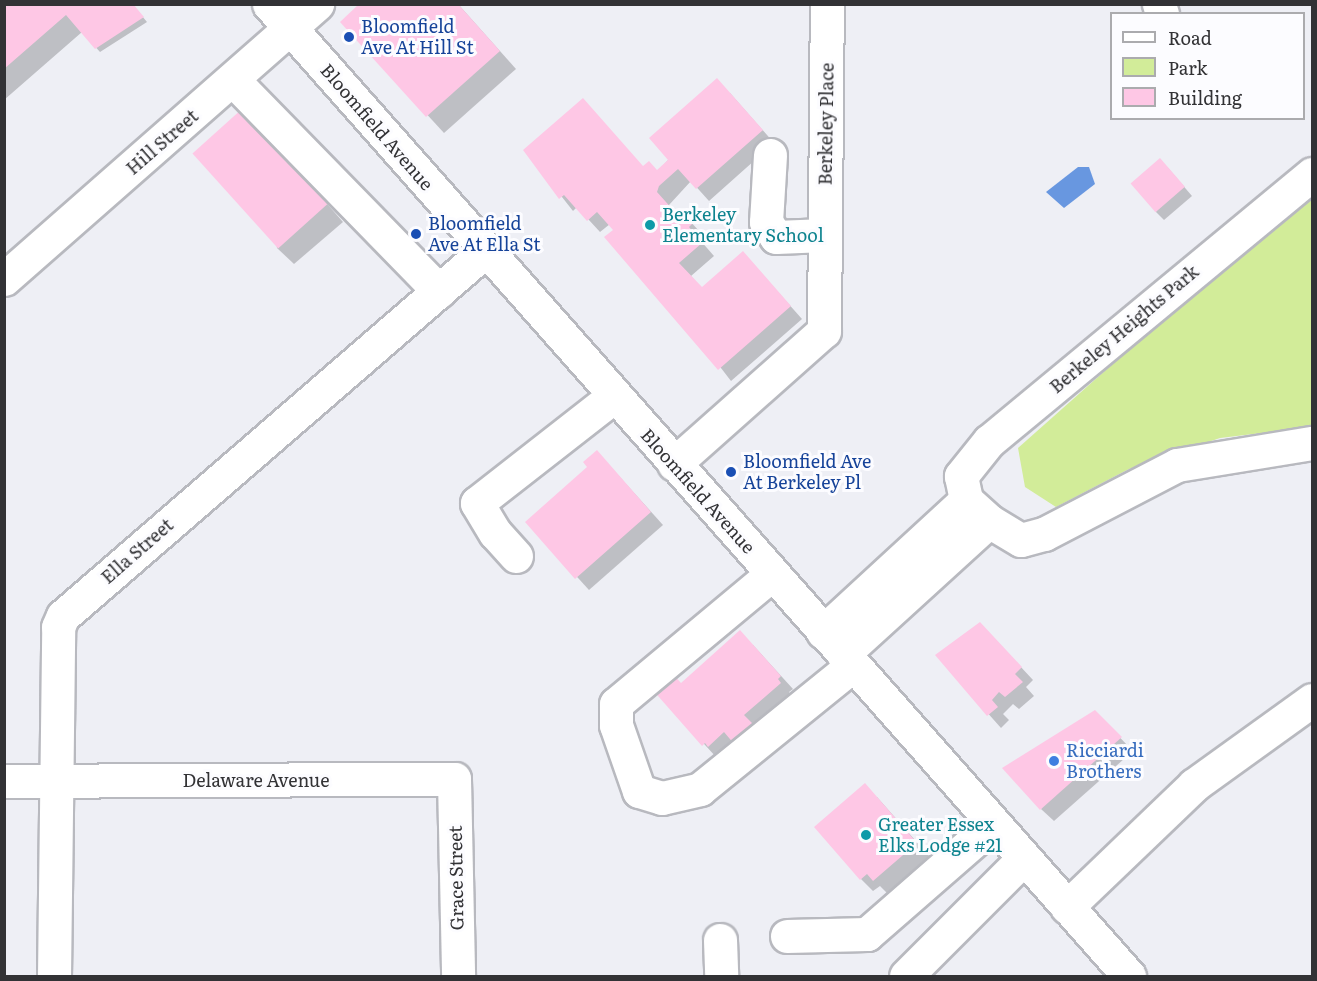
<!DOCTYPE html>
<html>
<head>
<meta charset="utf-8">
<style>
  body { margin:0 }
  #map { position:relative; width:1317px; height:981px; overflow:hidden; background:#eeeff5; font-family:Literata,serif }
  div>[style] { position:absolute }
  .green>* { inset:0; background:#d2ec99 }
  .water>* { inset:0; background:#6897e0 }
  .shadow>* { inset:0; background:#0003 }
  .building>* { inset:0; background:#fec7e5; transform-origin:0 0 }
  .roads { filter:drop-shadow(2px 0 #b8b9bf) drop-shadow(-2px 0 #b8b9bf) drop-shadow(0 2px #b8b9bf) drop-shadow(0 -2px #b8b9bf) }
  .minor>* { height:33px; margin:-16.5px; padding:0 16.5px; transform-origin:16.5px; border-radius:16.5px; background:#fff }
  .major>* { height:33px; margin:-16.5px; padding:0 16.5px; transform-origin:16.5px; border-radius:16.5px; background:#fff }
  .dots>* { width:16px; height:16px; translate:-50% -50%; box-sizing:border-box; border:3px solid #fcfcff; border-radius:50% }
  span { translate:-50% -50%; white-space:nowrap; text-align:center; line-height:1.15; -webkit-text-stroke:6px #fcfcff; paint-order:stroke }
  .transit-label { font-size:18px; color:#164399 }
  .left { translate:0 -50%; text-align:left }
  .street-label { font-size:18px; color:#323235 }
  .culture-label { font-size:18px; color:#0d838f }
  .shop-label { font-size:18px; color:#366cbe }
  .frame { position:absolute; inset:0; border:6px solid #323235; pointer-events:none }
  .legend { position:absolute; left:1110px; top:12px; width:195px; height:108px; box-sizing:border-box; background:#fcfcff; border:2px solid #ababae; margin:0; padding:8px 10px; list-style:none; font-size:18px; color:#323235 }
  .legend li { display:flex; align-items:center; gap:12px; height:30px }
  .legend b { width:30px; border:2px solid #ababae }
</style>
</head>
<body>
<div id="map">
  <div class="green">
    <div style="clip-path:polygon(1312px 187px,1312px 427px,1220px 438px,1129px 469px,1056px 507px,1025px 487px,1018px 448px)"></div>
  </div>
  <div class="water">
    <div style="clip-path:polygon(1078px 167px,1089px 167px,1095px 184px,1064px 208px,1046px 192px)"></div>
  </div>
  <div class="shadow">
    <div style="clip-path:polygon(4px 4px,132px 4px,147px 22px,100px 52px,82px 32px,4px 100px)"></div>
    <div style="clip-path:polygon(458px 4px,516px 69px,444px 133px,342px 22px)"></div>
    <div style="clip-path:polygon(730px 93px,774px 143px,709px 201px,691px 181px,669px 205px,684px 222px,688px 219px,700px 232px,704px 236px,700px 240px,714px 256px,691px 276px,702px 289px,755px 266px,802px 319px,731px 381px,610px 224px,600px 232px,577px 207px,573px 211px,525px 150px,657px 172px)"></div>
    <div style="clip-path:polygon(259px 126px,343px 222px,294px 264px,277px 248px)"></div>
    <div style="clip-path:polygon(1168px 168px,1192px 196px,1164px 220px,1156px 212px)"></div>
    <div style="clip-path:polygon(609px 465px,663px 525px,589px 590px,527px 522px)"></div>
    <div style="clip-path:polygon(992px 636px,1033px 680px,1026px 687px,1034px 696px,1019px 709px,1013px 704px,1003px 714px,1009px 720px,1001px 728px,937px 656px)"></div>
    <div style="clip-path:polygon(753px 645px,793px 689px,789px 692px,792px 696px,716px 757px,653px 688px,681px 684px)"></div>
    <div style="clip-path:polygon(1095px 712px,1133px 751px,1054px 821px,1041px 809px)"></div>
    <div style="clip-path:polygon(877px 797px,929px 856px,887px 893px,880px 886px,873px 891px,861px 879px)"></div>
  </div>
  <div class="building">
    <div style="clip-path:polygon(4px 4px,133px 4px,144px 17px,95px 49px,66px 15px,4px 69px)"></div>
    <div style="clip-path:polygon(359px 4px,458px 4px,500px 51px,426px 117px,340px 22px)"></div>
    <div style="clip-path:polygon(717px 78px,763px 130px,696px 189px,678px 169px,659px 186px,657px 192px,683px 221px,688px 217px,693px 223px,689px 227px,702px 243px,679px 263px,702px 287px,743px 251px,791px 306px,718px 370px,604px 237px,613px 230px,597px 212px,587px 221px,564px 195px,559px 199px,523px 150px,583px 98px,643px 166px,649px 161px,657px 170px,668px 160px,649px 138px)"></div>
    <div style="left:243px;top:108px;width:128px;height:68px;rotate:48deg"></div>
    <div style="left:1160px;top:158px;width:38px;height:39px;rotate:49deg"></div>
    <div style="clip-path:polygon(597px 450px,651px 512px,575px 579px,525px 522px,587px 467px,583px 462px)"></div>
    <div style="clip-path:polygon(980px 622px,1022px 667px,1015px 674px,1023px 682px,1005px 697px,999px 692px,992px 700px,998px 707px,987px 716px,935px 655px)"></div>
    <div style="clip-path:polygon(740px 630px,781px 676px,778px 679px,781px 683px,744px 715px,756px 727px,735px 745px,724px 732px,708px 747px,705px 743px,702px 746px,651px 688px,670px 671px,681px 683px)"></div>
    <div style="clip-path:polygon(1095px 710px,1122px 737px,1040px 810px,1002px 768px)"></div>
    <div style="clip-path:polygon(865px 783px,917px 843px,873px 881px,867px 874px,860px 880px,814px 827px)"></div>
  </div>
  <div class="roads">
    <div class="minor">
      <div style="left:1159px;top:4px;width:10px;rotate:73deg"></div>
      <div style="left:233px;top:80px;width:295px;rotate:45.7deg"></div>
      <div style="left:770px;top:155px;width:67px;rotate:93.4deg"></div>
      <div style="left:766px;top:222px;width:18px;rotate:56deg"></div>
      <div style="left:776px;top:237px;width:49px;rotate:-2.3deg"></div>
      <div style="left:1312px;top:174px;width:419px;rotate:140.4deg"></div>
      <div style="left:989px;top:441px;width:45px;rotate:128.7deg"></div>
      <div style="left:961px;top:476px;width:25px;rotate:78deg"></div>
      <div style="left:966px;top:500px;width:31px;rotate:42deg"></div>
      <div style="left:989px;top:521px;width:37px;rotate:31deg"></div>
      <div style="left:1021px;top:540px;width:24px;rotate:-15deg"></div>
      <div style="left:1044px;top:534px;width:150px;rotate:-27.4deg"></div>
      <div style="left:1177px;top:465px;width:137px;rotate:-9.3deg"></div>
      <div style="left:4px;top:279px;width:417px;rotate:-41.3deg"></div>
      <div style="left:674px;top:464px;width:200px;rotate:-41.6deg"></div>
      <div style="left:824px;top:331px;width:327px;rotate:-89.5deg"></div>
      <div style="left:516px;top:556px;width:31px;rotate:-132deg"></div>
      <div style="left:495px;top:533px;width:35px;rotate:-121deg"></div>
      <div style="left:477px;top:503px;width:174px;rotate:-38deg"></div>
      <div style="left:772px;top:574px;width:203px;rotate:140.2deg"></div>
      <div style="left:616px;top:704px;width:21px;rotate:90deg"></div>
      <div style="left:616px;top:725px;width:70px;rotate:70.8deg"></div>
      <div style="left:639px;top:791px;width:24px;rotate:17deg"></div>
      <div style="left:662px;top:798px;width:39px;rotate:-13deg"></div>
      <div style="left:700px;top:789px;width:197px;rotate:-39deg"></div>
      <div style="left:823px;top:632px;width:195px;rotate:-42.7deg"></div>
      <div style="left:843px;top:654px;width:197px;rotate:-42.3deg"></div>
      <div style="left:4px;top:781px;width:450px;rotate:-0.3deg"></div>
      <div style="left:454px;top:779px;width:197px;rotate:88.8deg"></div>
      <div style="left:1067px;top:907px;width:176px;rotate:-43.8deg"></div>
      <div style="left:1194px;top:785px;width:145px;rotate:-35.8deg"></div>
      <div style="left:787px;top:936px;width:80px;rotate:-1.4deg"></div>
      <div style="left:867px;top:934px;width:167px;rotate:-41.1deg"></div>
      <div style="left:720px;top:940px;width:36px;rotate:88deg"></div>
      <div style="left:54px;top:976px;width:349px;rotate:-89.3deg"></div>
      <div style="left:58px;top:627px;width:12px;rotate:-66deg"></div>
      <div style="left:63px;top:616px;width:559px;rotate:-40.87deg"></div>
      <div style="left:906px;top:976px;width:167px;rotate:-45deg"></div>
    </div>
    <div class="major">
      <div style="left:269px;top:4px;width:1298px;rotate:48.5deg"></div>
    </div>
  </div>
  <div class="dots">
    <div style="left:349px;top:37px;background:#1a4fb4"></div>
    <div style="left:650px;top:225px;background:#0f9aa8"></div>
    <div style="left:416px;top:234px;background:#1a4fb4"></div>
    <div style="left:731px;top:472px;background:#1a4fb4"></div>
    <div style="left:1054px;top:761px;background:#3f7fe0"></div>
    <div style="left:866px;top:835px;background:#0f9aa8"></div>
  </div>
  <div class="transit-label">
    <span class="left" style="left:361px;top:37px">Bloomfield<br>Ave At Hill St</span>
    <span class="left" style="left:428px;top:234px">Bloomfield<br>Ave At Ella St</span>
    <span class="left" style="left:743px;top:472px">Bloomfield Ave<br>At Berkeley Pl</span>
  </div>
  <div class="street-label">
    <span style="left:826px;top:124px;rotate:-89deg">Berkeley Place</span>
    <span style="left:377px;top:127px;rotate:49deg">Bloomfield Avenue</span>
    <span style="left:162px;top:142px;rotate:-41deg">Hill Street</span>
    <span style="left:1124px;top:329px;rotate:-40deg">Berkeley Heights Park</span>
    <span style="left:698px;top:491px;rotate:48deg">Bloomfield Avenue</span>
    <span style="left:137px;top:551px;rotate:-41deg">Ella Street</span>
    <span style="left:256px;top:780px">Delaware Avenue</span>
    <span style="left:456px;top:878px;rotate:-91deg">Grace Street</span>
  </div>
  <div class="culture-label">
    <span class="left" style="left:662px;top:225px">Berkeley<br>Elementary School</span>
    <span class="left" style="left:878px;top:835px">Greater Essex<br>Elks Lodge #21</span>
  </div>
  <div class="shop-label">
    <span class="left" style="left:1066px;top:761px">Ricciardi<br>Brothers</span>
  </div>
  <div class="frame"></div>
  <ul class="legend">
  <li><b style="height:8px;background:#fff"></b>Road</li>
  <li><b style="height:16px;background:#d2ec99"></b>Park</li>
  <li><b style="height:16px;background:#fec7e5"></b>Building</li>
  </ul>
</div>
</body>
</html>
